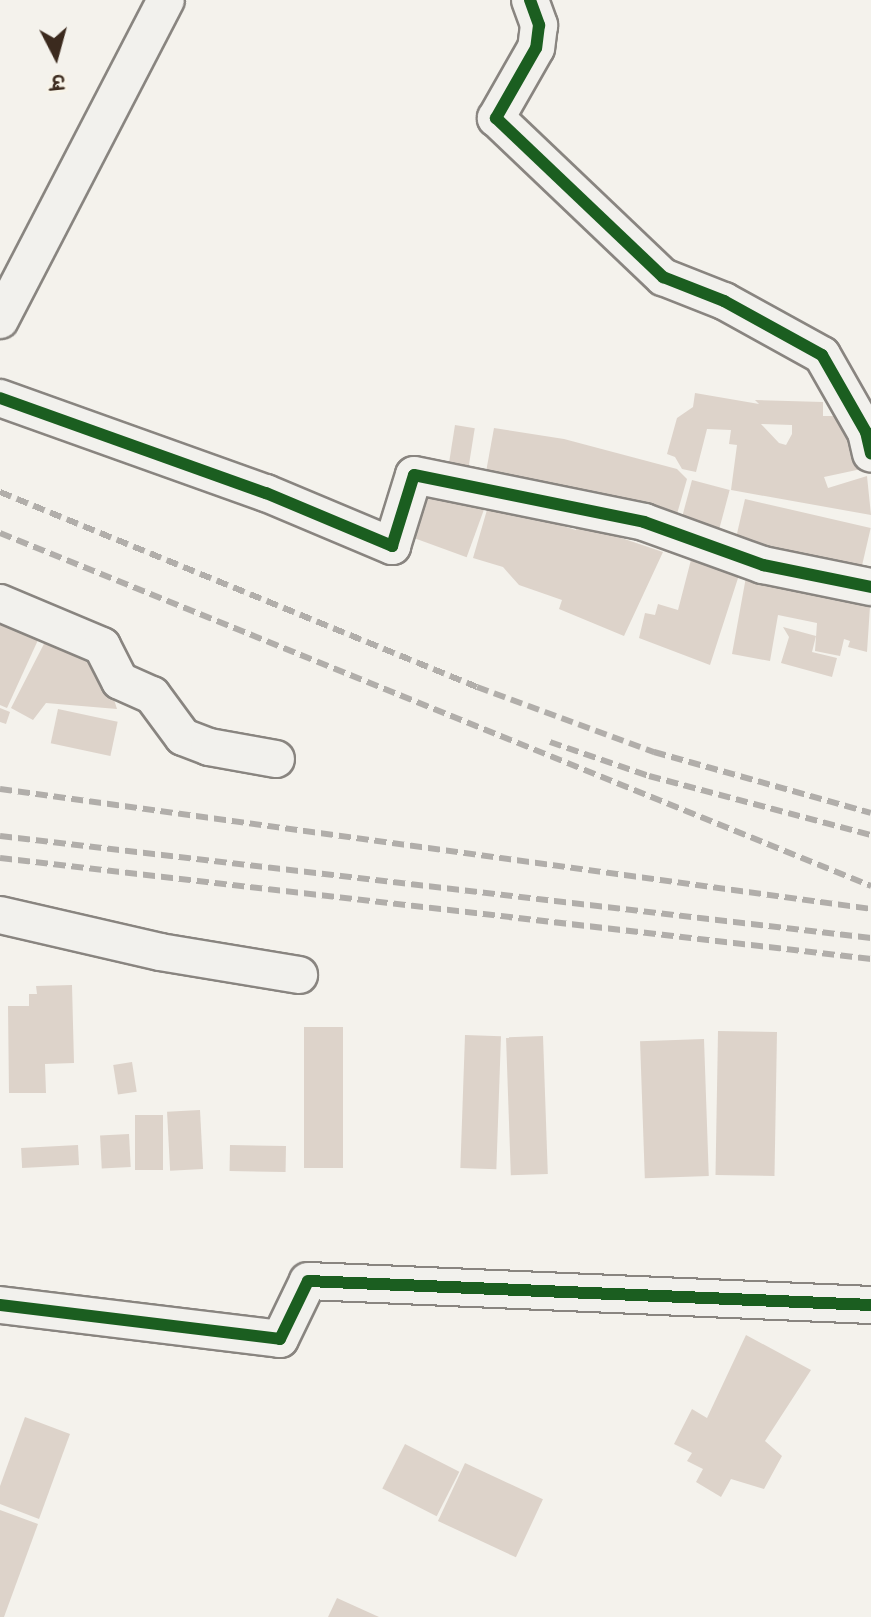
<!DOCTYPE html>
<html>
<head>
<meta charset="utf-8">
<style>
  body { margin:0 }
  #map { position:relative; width:871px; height:1617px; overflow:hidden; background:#f4f2ec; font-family:Kalam,"Playpen Sans Deva",sans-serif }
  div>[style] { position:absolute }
  .building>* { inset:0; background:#ddd3ca; transform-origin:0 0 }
  .roads { filter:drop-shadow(2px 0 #898580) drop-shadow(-2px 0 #898580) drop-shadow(0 2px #898580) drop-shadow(0 -2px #898580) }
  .minor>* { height:36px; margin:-18px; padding:0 18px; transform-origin:18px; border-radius:18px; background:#f2f1ed }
  .rail>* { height:6px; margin-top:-3px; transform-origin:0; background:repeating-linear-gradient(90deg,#b1aeaa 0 12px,transparent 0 18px) }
  .cycleway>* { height:12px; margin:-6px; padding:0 6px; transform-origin:6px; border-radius:6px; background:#1b5e20 }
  span { translate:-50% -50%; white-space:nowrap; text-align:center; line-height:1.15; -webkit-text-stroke:6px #f7f3e8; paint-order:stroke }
  .north { position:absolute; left:16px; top:16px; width:80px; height:80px; -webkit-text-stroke:6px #f7f3e8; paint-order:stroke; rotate:174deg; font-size:22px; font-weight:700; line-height:32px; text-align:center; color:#3b2a1e }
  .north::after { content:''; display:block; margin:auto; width:28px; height:36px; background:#3b2a1e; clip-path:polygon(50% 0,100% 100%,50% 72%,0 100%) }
</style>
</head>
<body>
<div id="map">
  <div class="building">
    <div style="clip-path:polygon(evenodd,695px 393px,759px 404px,755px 400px,823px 402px,823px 416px,847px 416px,866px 468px,824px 477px,828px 488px,867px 476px,871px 515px,731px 490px,737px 445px,729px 444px,731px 430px,707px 429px,696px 472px,682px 469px,675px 457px,667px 454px,677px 418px,693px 407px,695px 393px,761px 424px,792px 425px,792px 434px,786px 445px,779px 443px,761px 424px)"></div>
    <div style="left:455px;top:425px;width:20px;height:49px;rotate:9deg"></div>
    <div style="clip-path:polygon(494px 428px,564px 439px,677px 469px,687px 479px,675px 521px,484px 483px)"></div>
    <div style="left:416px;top:477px;width:75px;height:58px;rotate:20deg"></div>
    <div style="left:692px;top:480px;width:39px;height:51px;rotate:15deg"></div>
    <div style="left:745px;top:499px;width:129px;height:48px;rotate:13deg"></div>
    <div style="clip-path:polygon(489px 503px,576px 530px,577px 523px,663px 552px,624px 636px,559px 609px,562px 600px,519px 585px,503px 567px,473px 558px)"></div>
    <div style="clip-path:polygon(692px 556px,739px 575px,710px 665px,639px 638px,645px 613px,655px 615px,658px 604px,678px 610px)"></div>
    <div style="clip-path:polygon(748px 566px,871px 591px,867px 652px,848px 647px,850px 641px,844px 639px,840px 656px,815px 651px,817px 623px,778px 615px,770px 661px,732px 654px)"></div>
    <div style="clip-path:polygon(0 624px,38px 640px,7px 708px,0 705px)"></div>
    <div style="clip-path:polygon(783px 627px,816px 636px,812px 652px,837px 658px,832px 677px,781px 663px,789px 637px)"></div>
    <div style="clip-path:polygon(47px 638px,102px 661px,117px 709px,46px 703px,33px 720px,11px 708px)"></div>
    <div style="clip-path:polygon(0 708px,10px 712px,6px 724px,0 722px)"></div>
    <div style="left:58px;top:709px;width:61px;height:35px;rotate:12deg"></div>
    <div style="clip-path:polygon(72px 985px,74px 1063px,45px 1064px,46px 1093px,9px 1093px,8px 1006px,29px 1006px,29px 994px,37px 994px,36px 986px)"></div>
    <div style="left:304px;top:1027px;width:39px;height:141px"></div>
    <div style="left:718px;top:1031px;width:59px;height:144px;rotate:1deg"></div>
    <div style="left:465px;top:1035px;width:36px;height:133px;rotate:2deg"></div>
    <div style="left:543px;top:1036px;width:138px;height:37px;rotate:88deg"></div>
    <div style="left:704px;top:1039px;width:137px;height:64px;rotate:88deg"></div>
    <div style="left:132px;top:1062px;width:30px;height:19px;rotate:81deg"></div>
    <div style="left:200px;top:1110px;width:59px;height:33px;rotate:87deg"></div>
    <div style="left:163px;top:1115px;width:55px;height:28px;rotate:90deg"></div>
    <div style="left:129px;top:1134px;width:33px;height:29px;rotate:87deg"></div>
    <div style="left:78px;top:1145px;width:20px;height:57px;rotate:87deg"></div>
    <div style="left:230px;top:1145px;width:56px;height:26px;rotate:1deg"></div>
    <div style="clip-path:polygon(746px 1335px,811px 1370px,765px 1441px,782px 1456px,764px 1489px,731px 1479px,721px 1497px,696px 1482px,703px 1469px,687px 1461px,692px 1453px,674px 1444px,692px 1409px,707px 1418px)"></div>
    <div style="clip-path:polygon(25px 1417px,70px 1434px,39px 1519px,0 1504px,0 1486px)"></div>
    <div style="left:405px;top:1444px;width:61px;height:50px;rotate:27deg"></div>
    <div style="left:465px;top:1463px;width:86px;height:64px;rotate:25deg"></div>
    <div style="clip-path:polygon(0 1510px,38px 1524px,4px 1617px,0 1617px)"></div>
    <div style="clip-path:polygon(337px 1598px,379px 1617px,328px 1617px)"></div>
  </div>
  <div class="roads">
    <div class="minor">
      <div style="left:530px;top:0;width:27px;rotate:70deg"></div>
      <div style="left:539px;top:25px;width:23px;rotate:97deg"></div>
      <div style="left:536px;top:48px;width:81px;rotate:119.7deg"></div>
      <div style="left:496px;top:118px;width:231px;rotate:43.6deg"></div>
      <div style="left:663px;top:277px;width:66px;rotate:21.5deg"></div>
      <div style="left:724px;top:301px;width:112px;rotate:28.9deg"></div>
      <div style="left:822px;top:355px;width:89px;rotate:60.3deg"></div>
      <div style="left:866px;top:432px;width:22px;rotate:77deg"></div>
      <div style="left:0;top:320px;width:360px;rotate:-62.6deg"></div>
      <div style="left:0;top:398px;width:282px;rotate:19.7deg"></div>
      <div style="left:266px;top:493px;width:137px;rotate:22.8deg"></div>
      <div style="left:392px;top:546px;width:74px;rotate:-72.8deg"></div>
      <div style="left:414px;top:475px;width:235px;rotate:11.5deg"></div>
      <div style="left:644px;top:522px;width:127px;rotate:19.9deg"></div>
      <div style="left:763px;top:565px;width:110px;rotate:11.5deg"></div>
      <div style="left:0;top:603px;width:111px;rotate:22.9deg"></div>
      <div style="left:102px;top:646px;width:39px;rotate:63deg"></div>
      <div style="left:120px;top:681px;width:35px;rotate:24deg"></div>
      <div style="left:152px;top:695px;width:52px;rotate:53.6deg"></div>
      <div style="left:183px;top:737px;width:28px;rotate:21deg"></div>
      <div style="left:209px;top:747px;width:68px;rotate:10.2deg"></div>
      <div style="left:0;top:915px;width:164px;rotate:13deg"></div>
      <div style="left:160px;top:952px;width:141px;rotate:9.4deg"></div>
      <div style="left:0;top:1305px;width:282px;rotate:6.9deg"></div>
      <div style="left:280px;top:1339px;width:64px;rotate:-64.2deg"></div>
      <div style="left:308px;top:1281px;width:564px;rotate:2.44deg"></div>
    </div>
  </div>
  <div class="rail">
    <div style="left:0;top:492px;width:515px;rotate:22.23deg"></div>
    <div style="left:477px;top:687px;width:189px;rotate:20.2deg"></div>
    <div style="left:654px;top:752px;width:225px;rotate:15.7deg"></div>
    <div style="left:0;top:533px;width:940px;rotate:22.06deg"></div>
    <div style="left:550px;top:742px;width:105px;rotate:19deg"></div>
    <div style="left:649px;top:776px;width:230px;rotate:14.9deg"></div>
    <div style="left:0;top:789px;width:879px;rotate:7.84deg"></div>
    <div style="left:0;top:836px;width:877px;rotate:6.68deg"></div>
    <div style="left:0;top:858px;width:877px;rotate:6.61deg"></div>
  </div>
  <div class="cycleway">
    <div style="left:530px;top:0;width:27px;rotate:70deg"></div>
    <div style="left:539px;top:25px;width:23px;rotate:97deg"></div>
    <div style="left:536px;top:48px;width:81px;rotate:119.7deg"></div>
    <div style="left:496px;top:118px;width:231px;rotate:43.6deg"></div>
    <div style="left:663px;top:277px;width:66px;rotate:21.5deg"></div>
    <div style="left:724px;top:301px;width:112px;rotate:28.9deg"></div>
    <div style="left:822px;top:355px;width:89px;rotate:60.3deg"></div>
    <div style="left:866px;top:432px;width:22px;rotate:77deg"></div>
    <div style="left:0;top:398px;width:282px;rotate:19.7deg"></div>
    <div style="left:266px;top:493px;width:137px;rotate:22.8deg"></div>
    <div style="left:392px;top:546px;width:74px;rotate:-72.8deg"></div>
    <div style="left:414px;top:475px;width:235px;rotate:11.5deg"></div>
    <div style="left:644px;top:522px;width:127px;rotate:19.9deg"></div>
    <div style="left:763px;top:565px;width:110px;rotate:11.5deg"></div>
    <div style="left:0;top:1305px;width:282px;rotate:6.9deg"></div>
    <div style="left:280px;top:1339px;width:64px;rotate:-64.2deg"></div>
    <div style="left:308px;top:1281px;width:564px;rotate:2.44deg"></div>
  </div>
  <div class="north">उ</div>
</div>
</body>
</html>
